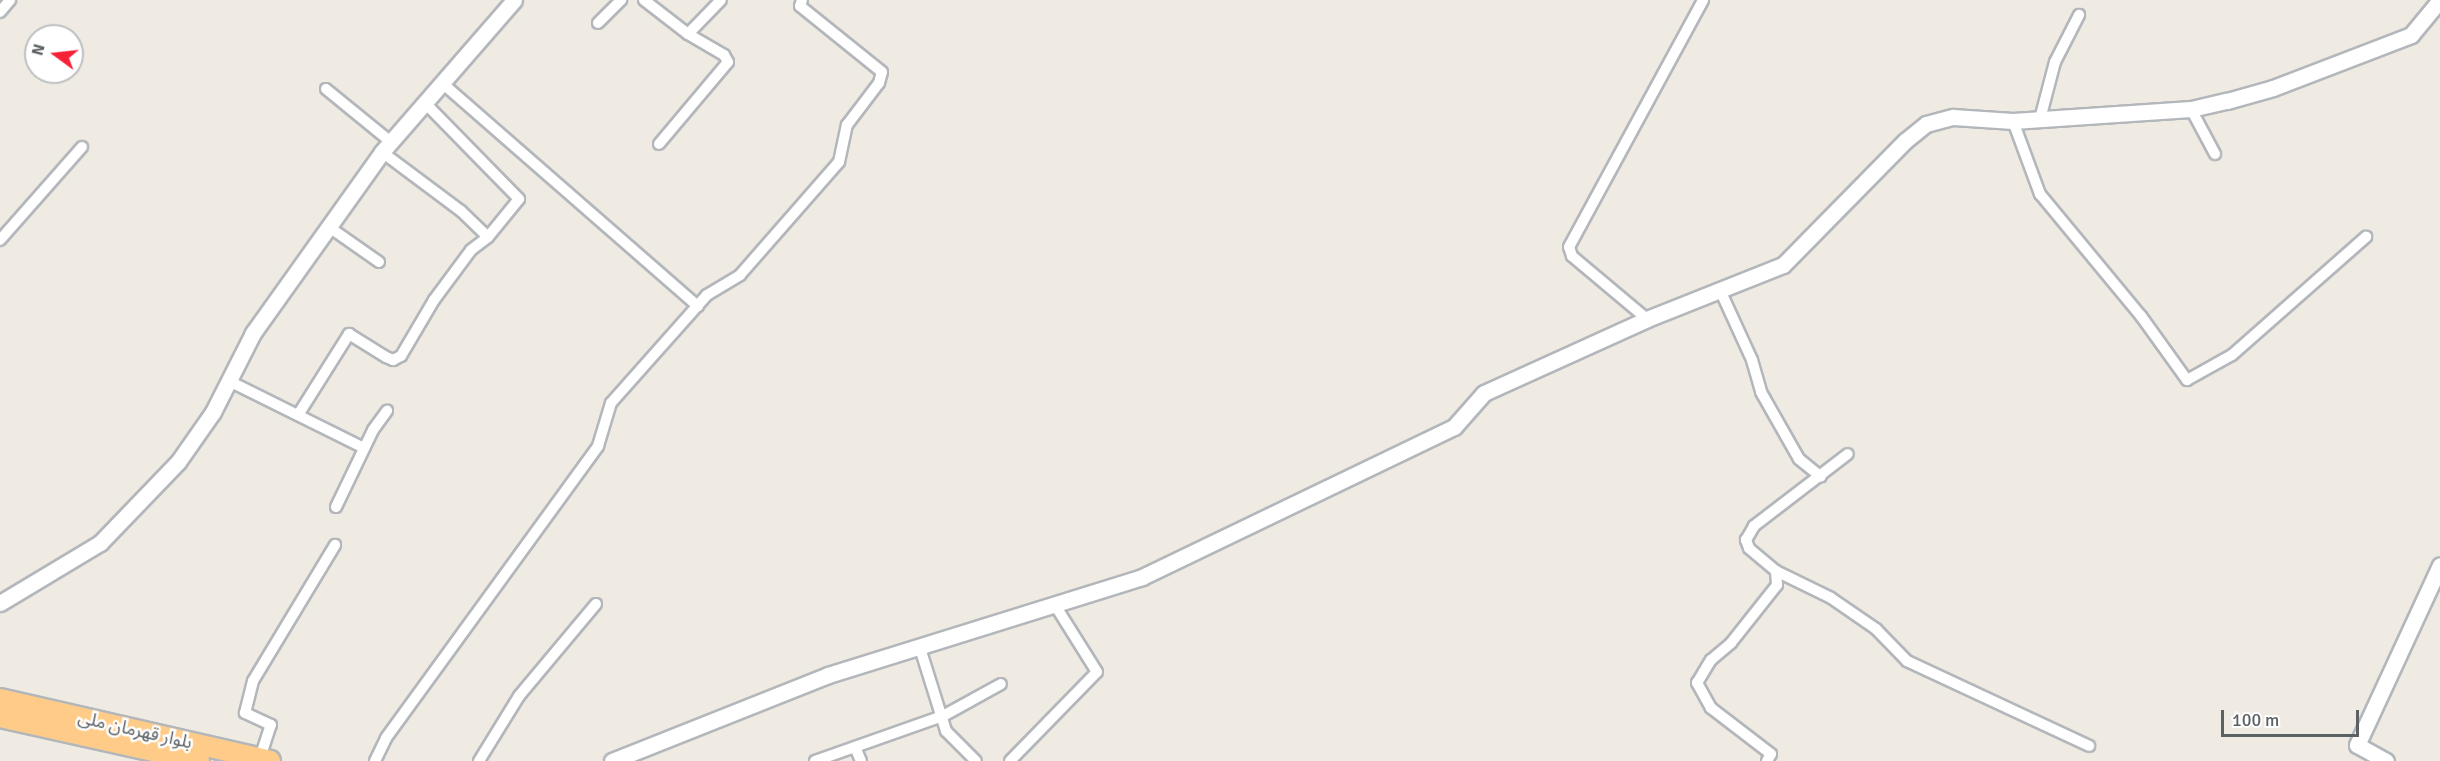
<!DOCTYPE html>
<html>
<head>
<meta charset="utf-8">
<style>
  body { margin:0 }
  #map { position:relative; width:2440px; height:761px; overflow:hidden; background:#efeae2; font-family:Signika,"Noto Sans Arabic",sans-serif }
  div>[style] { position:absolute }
  .roads { filter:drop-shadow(2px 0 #b3b7bb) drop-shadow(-2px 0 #b3b7bb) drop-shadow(0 2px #b3b7bb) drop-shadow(0 -2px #b3b7bb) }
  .street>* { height:10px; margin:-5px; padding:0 5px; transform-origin:5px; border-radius:5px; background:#fff }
  .secondary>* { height:15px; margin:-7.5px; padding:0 7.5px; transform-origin:7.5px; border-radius:7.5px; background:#fff }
  .highway>* { height:20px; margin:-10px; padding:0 10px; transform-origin:10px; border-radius:10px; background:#ffcb89 }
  span { translate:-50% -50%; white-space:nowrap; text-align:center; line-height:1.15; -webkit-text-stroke:5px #fff; paint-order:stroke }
  .street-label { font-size:18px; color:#5b6164 }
  .north { position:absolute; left:24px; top:24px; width:60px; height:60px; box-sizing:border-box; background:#fff; border:2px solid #bdc0c1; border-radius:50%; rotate:285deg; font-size:16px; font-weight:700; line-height:24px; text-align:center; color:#5b6164 }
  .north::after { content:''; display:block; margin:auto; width:21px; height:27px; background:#f52238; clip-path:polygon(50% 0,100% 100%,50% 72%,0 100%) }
  .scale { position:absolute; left:2221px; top:710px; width:138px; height:27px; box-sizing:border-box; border:3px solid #5b6164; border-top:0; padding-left:8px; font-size:18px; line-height:21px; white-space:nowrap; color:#5b6164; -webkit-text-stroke:4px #fff; paint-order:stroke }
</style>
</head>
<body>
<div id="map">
  <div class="roads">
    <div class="street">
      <div style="left:644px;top:0;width:56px;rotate:37.7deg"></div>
      <div style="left:688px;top:34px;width:42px;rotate:30.3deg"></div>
      <div style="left:724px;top:55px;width:8px;rotate:60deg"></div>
      <div style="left:728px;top:62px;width:107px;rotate:130.1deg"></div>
      <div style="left:0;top:12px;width:16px;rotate:-50deg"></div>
      <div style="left:598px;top:23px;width:33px;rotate:-45deg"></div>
      <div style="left:688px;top:34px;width:47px;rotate:-45.9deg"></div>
      <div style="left:441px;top:82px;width:341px;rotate:41.1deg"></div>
      <div style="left:326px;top:89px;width:84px;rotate:39.2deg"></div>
      <div style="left:2191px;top:109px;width:51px;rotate:61.9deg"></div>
      <div style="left:2040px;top:119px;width:59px;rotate:-75.3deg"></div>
      <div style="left:2055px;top:62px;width:53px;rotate:-62.9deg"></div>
      <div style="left:2013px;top:121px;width:78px;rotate:69.7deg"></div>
      <div style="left:2040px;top:194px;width:158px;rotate:50.4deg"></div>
      <div style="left:2141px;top:316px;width:79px;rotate:54.3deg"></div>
      <div style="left:2187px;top:380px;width:51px;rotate:-29.1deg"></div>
      <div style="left:2232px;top:355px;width:179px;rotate:-41.4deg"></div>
      <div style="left:382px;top:152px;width:99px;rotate:36.8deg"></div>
      <div style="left:461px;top:211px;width:37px;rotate:44deg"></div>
      <div style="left:329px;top:227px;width:61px;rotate:35deg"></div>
      <div style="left:0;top:240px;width:124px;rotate:-48.6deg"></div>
      <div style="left:1720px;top:290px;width:77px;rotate:65.4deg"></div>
      <div style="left:1752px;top:360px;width:33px;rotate:74deg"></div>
      <div style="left:1761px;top:392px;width:77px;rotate:60.4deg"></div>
      <div style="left:1799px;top:459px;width:28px;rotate:39deg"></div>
      <div style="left:1647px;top:319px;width:98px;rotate:-140deg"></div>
      <div style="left:1572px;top:256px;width:9px;rotate:-108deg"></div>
      <div style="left:1569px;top:247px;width:281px;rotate:-61.5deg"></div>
      <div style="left:229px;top:381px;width:151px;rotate:26.4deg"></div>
      <div style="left:298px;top:415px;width:96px;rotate:-57.8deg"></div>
      <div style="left:349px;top:334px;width:44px;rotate:31.9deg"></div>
      <div style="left:386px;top:357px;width:8px;rotate:23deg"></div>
      <div style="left:393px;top:360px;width:9px;rotate:-27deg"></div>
      <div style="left:401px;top:356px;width:65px;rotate:-59.5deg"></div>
      <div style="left:434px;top:300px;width:62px;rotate:-53.5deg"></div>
      <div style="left:471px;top:250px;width:21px;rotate:-37deg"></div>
      <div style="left:488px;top:237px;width:49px;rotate:-50.8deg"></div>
      <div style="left:519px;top:199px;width:136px;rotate:-134.4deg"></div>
      <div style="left:336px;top:507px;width:85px;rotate:-64.3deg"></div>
      <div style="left:373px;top:430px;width:24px;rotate:-54deg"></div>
      <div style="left:1776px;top:571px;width:61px;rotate:26.1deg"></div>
      <div style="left:1831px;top:598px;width:55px;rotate:34.6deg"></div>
      <div style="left:1876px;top:629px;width:45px;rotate:45.9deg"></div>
      <div style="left:1907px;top:661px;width:201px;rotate:25deg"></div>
      <div style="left:920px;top:648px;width:87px;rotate:72.6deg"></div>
      <div style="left:946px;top:731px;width:42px;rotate:45deg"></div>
      <div style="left:855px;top:747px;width:15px;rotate:67deg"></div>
      <div style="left:260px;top:758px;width:35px;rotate:-72deg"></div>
      <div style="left:271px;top:725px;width:29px;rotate:-155deg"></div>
      <div style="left:245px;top:713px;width:33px;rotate:-76deg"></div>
      <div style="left:253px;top:681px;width:159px;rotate:-58.9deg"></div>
      <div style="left:375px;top:761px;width:25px;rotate:-64deg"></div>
      <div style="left:386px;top:738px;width:361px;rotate:-54deg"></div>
      <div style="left:598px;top:446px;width:45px;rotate:-73.2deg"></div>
      <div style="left:611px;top:403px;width:144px;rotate:-48.4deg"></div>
      <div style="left:707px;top:295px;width:39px;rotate:-31deg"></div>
      <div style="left:740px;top:275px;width:150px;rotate:-48.8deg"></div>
      <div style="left:839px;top:162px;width:38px;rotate:-78deg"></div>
      <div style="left:847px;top:125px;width:53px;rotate:-52.7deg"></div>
      <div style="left:879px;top:83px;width:11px;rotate:-75deg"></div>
      <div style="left:882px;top:72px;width:105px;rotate:-141.2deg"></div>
      <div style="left:800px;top:6px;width:6px;rotate:-72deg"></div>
      <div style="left:479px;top:761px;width:76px;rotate:-58.4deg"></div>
      <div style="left:519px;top:696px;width:120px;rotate:-50.1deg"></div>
      <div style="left:815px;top:761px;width:136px;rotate:-19.4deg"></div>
      <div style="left:943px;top:716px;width:66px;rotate:-28.9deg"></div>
      <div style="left:1010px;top:761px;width:124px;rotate:-45.7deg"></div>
      <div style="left:1097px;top:672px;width:79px;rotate:-122.1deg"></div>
      <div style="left:1767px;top:761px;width:8px;rotate:-60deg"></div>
      <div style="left:1771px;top:754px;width:76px;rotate:-142.5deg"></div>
      <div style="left:1711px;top:708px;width:29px;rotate:-119deg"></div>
      <div style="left:1697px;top:683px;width:27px;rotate:-59deg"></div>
      <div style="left:1711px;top:660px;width:26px;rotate:-40deg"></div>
      <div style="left:1731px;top:643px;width:74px;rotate:-51.6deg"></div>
      <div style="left:1777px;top:585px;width:14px;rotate:-94deg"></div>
      <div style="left:1776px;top:571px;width:35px;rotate:-140deg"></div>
      <div style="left:1749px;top:548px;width:9px;rotate:-111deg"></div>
      <div style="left:1746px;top:540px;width:16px;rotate:-60deg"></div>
      <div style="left:1754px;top:526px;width:118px;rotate:-37.5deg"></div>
    </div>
    <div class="secondary">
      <div style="left:0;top:603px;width:117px;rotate:-31deg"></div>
      <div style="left:100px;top:543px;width:112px;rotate:-46.1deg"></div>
      <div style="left:178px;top:462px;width:61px;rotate:-55deg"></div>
      <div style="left:213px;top:412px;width:89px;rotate:-63.1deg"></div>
      <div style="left:253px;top:333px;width:222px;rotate:-54.5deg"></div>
      <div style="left:382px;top:152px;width:201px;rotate:-49deg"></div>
      <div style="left:612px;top:761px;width:232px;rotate:-21.7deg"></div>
      <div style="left:828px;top:675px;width:329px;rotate:-17.3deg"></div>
      <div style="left:1142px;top:577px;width:346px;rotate:-25.7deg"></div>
      <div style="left:1454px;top:427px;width:45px;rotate:-48.6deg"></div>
      <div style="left:1484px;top:393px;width:179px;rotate:-24.4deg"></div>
      <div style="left:1647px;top:319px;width:146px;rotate:-21.7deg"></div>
      <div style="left:1783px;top:265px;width:174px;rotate:-45.5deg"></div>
      <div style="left:1905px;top:141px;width:27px;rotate:-39deg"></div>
      <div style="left:1926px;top:124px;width:28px;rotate:-15deg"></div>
      <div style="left:1953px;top:117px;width:60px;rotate:3.8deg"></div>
      <div style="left:2013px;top:121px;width:178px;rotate:-3.9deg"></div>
      <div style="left:2191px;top:109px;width:37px;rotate:-13deg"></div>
      <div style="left:2227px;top:101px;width:48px;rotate:-15.8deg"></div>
      <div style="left:2273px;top:88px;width:148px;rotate:-21deg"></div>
      <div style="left:2411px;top:35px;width:45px;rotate:-50.4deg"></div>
      <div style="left:2386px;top:761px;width:33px;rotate:-151deg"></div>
      <div style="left:2357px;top:745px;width:198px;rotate:-65.2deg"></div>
    </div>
    <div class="highway">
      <div style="left:0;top:699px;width:277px;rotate:12.9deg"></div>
      <div style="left:0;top:717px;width:204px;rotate:12.5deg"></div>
    </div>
  </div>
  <div class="street-label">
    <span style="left:135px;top:730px;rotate:13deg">بلوار قهرمان ملی</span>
  </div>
  <div class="north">N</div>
  <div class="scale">100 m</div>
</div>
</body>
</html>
